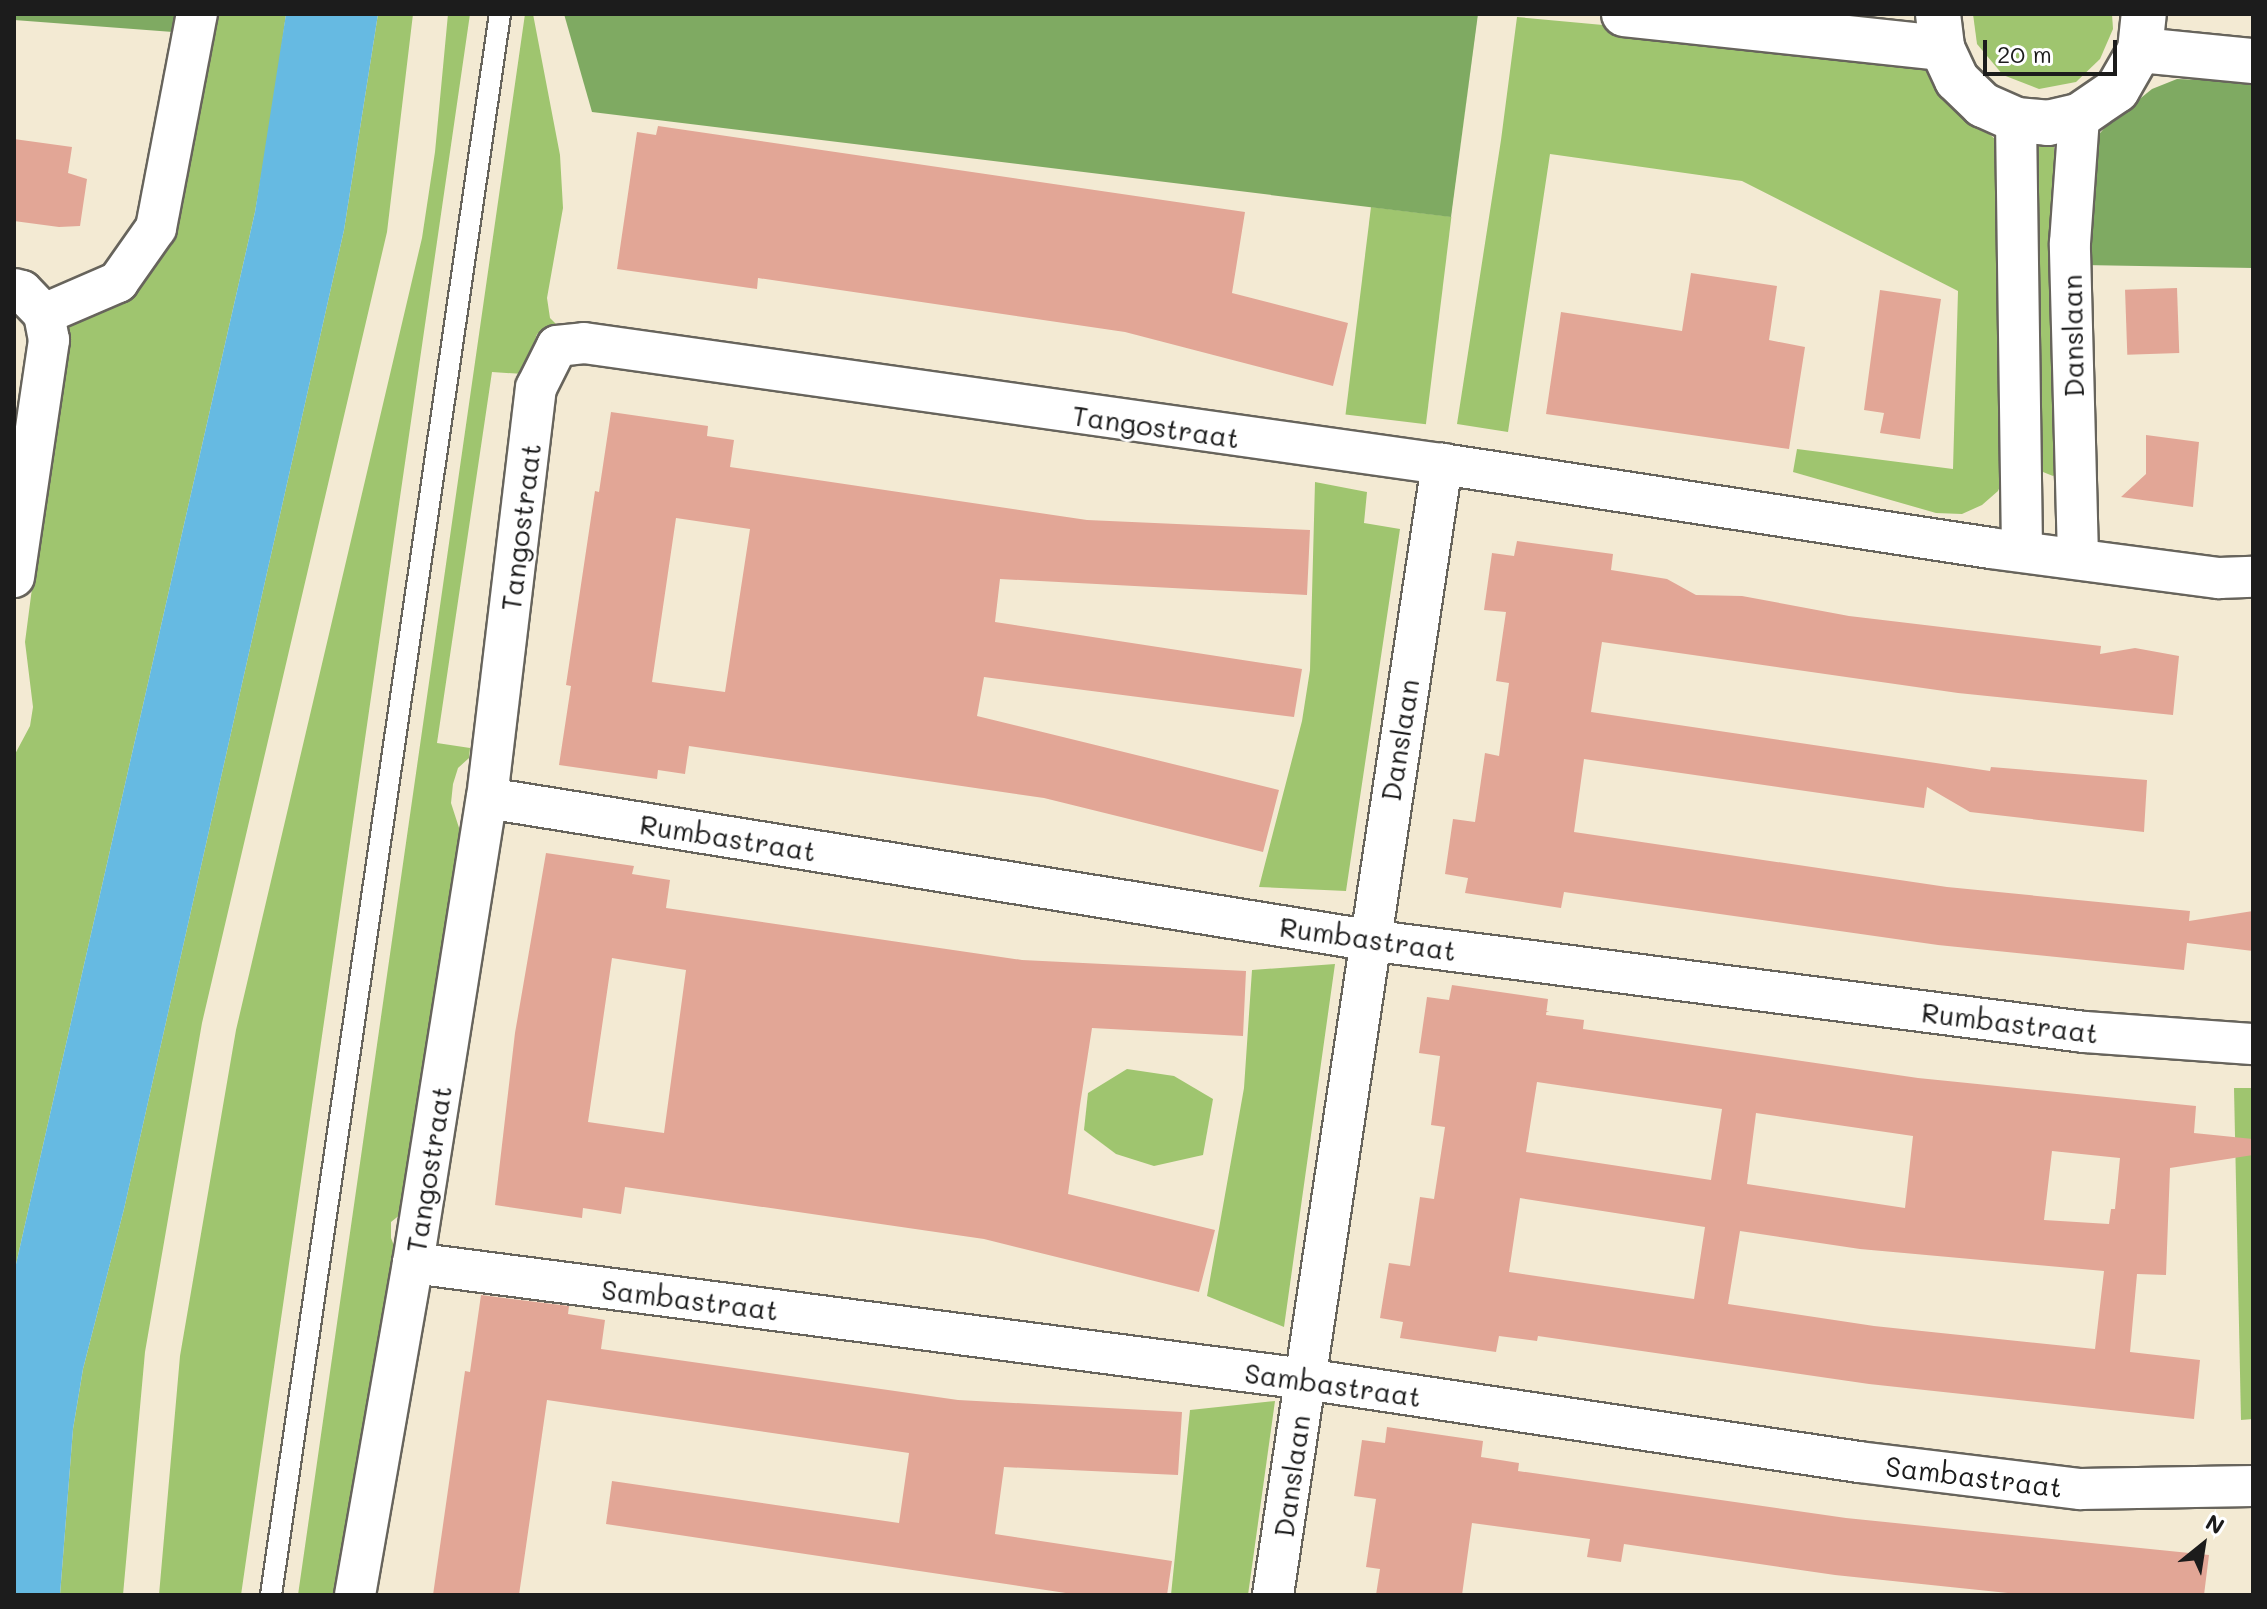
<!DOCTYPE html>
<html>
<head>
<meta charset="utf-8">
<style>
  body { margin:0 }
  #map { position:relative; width:2267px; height:1609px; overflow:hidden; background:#f3ead3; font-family:Mali,sans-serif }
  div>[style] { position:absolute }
  .green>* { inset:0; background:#9fc56f; transform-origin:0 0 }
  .forest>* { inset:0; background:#7faa62 }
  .water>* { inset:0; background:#66bae2 }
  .building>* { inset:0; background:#e2a696; transform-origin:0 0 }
  .roads { filter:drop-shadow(2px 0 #67645c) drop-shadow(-2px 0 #67645c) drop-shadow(0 2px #67645c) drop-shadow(0 -2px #67645c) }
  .service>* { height:20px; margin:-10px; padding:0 10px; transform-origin:10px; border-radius:10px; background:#fff }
  .minor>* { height:40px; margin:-20px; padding:0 20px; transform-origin:20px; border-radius:20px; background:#fff }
  .secondary>* { height:44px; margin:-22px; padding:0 22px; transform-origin:22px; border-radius:22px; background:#fff }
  span { translate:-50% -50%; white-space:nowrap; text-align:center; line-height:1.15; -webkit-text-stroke:6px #fff; paint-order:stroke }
  .street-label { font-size:28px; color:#1c1c1c }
  .frame { position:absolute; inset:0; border:16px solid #1c1c1c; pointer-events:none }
  .north { position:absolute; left:2163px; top:1505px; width:80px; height:80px; -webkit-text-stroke:6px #fff; paint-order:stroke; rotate:30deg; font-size:22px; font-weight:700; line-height:32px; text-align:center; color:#1c1c1c }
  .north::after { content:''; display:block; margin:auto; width:28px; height:36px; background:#1c1c1c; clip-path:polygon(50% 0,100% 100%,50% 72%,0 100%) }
  .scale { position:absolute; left:1983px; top:40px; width:134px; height:36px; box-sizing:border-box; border:4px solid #1c1c1c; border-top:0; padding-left:10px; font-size:24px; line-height:28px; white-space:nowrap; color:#1c1c1c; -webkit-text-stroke:6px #fff; paint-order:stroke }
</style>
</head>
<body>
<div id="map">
  <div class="green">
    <div style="clip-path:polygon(219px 14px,286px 14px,274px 102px,255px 212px,14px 1273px,14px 756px,30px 726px,33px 707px,25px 642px,66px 327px,119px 305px,173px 219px,192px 150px)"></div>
    <div style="clip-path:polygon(378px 14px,413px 14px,387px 232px,202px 1023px,145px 1352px,123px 1595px,60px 1595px,73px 1429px,83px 1369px,124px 1209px,344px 230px)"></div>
    <div style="clip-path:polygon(448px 14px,470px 14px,241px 1595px,159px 1595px,180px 1356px,236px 1030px,422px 238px,435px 152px)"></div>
    <div style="clip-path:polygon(525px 14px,533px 14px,560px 155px,563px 208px,547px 298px,550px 318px,558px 326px,537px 334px,524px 374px,492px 372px,437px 743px,470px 748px,469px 758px,458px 768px,453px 784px,451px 803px,461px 834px,401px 1214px,391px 1222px,391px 1238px,399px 1258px,351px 1595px,298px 1595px)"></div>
    <div style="clip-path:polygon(1973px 14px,2112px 14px,2113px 29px,2100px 59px,2076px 82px,2039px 89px,2003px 75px,1977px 44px)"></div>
    <div style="clip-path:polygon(1517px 17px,1896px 52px,1924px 64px,1963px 112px,1995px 139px,2001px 158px,2007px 470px,1998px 491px,1982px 505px,1962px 514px,1936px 513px,1793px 472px,1797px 449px,1953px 469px,1958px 291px,1742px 181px,1550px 154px,1508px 432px,1457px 424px,1501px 140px)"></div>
    <div style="clip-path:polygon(2036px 144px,2054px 145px,2059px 472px,2053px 476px,2038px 470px)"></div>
    <div style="left:1371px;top:207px;width:81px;height:209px;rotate:7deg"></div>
    <div style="clip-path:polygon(1315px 482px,1367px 492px,1364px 523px,1400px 529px,1346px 891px,1259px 887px,1302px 721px,1310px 670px)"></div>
    <div style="clip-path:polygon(1335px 964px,1284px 1327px,1207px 1296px,1244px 1088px,1252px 970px)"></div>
    <div style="clip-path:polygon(1127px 1069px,1174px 1076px,1213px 1099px,1203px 1155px,1154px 1166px,1116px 1154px,1084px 1130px,1088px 1093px)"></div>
    <div style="clip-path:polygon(2234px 1088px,2253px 1088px,2253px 1419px,2241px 1420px)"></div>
    <div style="clip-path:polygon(1275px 1401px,1248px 1595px,1171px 1595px,1190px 1410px)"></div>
  </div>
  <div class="forest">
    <div style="clip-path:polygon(14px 14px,177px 14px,173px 32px,14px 20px)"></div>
    <div style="clip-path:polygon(564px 14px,1478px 14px,1451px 217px,592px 112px)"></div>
    <div style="clip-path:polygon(2177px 79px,2253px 82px,2253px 268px,2083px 265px,2091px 144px,2106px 126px,2152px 89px)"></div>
  </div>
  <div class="water">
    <div style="clip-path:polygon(286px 14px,378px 14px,344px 230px,124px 1209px,83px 1369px,73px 1429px,60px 1595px,14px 1595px,14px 1273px,255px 212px)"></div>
  </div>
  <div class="building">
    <div style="clip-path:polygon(658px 126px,1245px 212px,1232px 293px,1348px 323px,1333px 386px,1125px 332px,758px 278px,757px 289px,617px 269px,637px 132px,656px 135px)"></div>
    <div style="clip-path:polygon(14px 139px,72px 147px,68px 173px,87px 179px,80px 226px,59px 227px,14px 221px)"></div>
    <div style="clip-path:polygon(1691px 273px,1777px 286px,1769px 340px,1805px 347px,1789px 449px,1546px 414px,1561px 312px,1682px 331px)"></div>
    <div style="left:2177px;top:288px;width:65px;height:52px;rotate:88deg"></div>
    <div style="clip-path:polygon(1880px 290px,1941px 299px,1920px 439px,1880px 433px,1884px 413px,1864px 410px)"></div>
    <div style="clip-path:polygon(evenodd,611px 412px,708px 426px,707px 436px,734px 440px,730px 467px,1087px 520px,1310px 530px,1307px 595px,1000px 579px,995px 622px,1302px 669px,1294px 717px,984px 677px,977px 716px,1279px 790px,1263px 852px,1044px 798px,689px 746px,685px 774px,658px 770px,657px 779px,559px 765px,571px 686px,566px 685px,595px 491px,599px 492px,611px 412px,676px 518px,750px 529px,725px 692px,652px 682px,676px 518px)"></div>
    <div style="clip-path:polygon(2146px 435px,2199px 442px,2193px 507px,2121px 497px,2146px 474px)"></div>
    <div style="clip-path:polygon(1517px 541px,1613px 554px,1611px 570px,1667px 579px,1696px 595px,1742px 596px,1849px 616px,2101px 646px,2100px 654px,2135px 648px,2179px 656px,2173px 715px,1958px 693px,1602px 642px,1591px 712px,1990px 771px,1991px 767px,2147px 780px,2144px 832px,1970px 812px,1927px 787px,1924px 808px,1584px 759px,1574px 832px,1947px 887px,2190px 911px,2189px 921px,2253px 911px,2253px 951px,2187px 943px,2184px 970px,1938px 945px,1564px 892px,1561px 908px,1465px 893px,1468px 878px,1445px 874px,1453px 819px,1475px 822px,1485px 753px,1499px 756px,1509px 683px,1496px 681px,1506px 612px,1484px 610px,1492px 553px,1514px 556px)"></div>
    <div style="clip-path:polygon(evenodd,546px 853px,634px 866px,632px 874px,670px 880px,666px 908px,1022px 960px,1246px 971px,1243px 1036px,1092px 1028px,1080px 1105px,1068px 1194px,1215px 1230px,1199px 1292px,984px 1239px,625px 1187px,621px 1214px,583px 1208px,582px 1218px,495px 1205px,515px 1033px,546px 853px,612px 958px,686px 970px,664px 1133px,588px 1122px,612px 958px)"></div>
    <div style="clip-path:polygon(evenodd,1452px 985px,1548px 999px,1546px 1015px,1584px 1020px,1583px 1029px,1918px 1078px,2196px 1106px,2194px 1133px,2253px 1139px,2253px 1155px,2170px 1168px,2166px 1275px,2137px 1274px,2130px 1352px,2200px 1360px,2194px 1419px,1869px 1384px,1538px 1336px,1537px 1341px,1499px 1336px,1496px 1352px,1400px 1338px,1403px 1322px,1380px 1318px,1389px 1263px,1410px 1266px,1420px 1197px,1434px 1199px,1445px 1127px,1431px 1125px,1440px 1056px,1419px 1053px,1427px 997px,1449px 1000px,1452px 985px,1537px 1082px,1722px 1109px,1711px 1180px,1526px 1152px,1537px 1082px,1452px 985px,1756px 1113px,1913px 1136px,1905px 1208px,1747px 1184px,1756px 1113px,1452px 985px,2052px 1151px,2120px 1158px,2115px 1209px,2111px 1209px,2109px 1224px,2044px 1220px,2052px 1151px,1452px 985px,1520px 1198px,1705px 1227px,1694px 1299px,1509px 1272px,1520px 1198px,1452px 985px,1740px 1231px,1860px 1249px,2104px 1271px,2095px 1349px,1874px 1326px,1728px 1304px,1740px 1231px)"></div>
    <div style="clip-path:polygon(481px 1295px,569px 1306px,568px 1314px,605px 1320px,601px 1349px,958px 1400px,1182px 1412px,1178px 1475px,1004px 1467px,995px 1534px,1172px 1561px,1167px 1595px,1079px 1595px,606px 1524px,612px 1481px,899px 1523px,909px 1453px,547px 1400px,519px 1595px,433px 1595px,465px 1371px,470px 1372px)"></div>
    <div style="clip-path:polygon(1387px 1427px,1483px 1441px,1481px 1457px,1519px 1463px,1518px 1471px,1846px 1518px,2209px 1555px,2204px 1595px,2027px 1595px,1835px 1575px,1624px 1544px,1621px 1562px,1587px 1557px,1590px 1539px,1472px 1523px,1462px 1595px,1376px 1595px,1380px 1569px,1366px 1567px,1376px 1499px,1354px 1496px,1362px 1440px,1385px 1443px)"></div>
  </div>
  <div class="roads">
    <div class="service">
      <div style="left:271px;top:1595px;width:1597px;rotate:-81.76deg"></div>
    </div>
    <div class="minor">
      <div style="left:2016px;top:120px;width:431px;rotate:89.2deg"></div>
      <div style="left:14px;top:289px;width:8px;rotate:14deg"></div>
      <div style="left:22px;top:291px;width:32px;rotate:46deg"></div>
      <div style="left:44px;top:314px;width:81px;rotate:-23.4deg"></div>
      <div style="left:118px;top:282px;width:66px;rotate:-54.9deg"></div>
      <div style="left:156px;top:228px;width:218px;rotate:-79.2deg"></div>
      <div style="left:2078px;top:557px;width:314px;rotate:-91.5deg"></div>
      <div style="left:2070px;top:243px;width:127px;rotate:-85.9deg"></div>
      <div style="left:14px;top:577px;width:240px;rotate:-81.6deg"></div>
      <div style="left:49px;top:340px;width:26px;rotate:-101deg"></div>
      <div style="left:487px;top:798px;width:892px;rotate:9.16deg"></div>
      <div style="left:1368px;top:940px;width:722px;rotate:7.32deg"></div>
      <div style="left:2084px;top:1032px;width:169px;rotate:4.1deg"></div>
      <div style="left:413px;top:1263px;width:900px;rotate:7.41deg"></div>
      <div style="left:1305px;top:1379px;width:560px;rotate:8.52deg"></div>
      <div style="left:1859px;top:1462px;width:223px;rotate:7deg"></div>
      <div style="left:2080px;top:1489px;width:173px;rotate:-1deg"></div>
      <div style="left:355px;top:1595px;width:337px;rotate:-80.1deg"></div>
      <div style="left:413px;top:1263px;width:471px;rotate:-81deg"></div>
      <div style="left:487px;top:798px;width:413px;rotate:-83.2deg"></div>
      <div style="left:536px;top:388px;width:47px;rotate:-63.4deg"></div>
      <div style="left:557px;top:346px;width:27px;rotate:-6deg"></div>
      <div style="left:584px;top:343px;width:866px;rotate:8.03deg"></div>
      <div style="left:1273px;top:1595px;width:1144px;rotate:-81.5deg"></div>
      <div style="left:1442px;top:464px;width:554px;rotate:8.71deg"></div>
      <div style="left:1990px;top:548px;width:231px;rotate:7.5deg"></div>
      <div style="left:2219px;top:578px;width:34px;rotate:-2deg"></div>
    </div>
    <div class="secondary">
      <div style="left:1624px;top:14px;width:320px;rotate:6.1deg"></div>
      <div style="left:1938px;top:14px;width:34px;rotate:83deg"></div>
      <div style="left:1942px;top:48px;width:35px;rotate:65deg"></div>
      <div style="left:1957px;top:80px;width:36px;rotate:44deg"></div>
      <div style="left:1983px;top:105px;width:36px;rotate:24deg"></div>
      <div style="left:2016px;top:120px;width:32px;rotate:5deg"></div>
      <div style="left:2048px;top:123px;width:32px;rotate:-13deg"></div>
      <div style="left:2079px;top:116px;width:46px;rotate:-34.4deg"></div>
      <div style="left:2117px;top:90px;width:46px;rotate:-60.1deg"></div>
      <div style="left:2140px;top:50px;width:36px;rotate:-84deg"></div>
      <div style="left:2140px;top:50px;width:114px;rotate:5.6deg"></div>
    </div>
  </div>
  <div class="street-label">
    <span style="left:2072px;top:336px;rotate:-91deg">Danslaan</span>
    <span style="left:1156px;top:426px;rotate:8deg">Tangostraat</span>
    <span style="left:520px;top:527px;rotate:-83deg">Tangostraat</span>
    <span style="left:1399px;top:740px;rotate:-81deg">Danslaan</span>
    <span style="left:728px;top:837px;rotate:9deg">Rumbastraat</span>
    <span style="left:1368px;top:938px;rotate:8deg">Rumbastraat</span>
    <span style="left:2010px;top:1022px;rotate:7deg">Rumbastraat</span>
    <span style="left:428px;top:1169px;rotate:-81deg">Tangostraat</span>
    <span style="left:690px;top:1299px;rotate:7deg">Sambastraat</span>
    <span style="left:1333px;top:1384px;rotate:8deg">Sambastraat</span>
    <span style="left:1291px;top:1476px;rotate:-82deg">Danslaan</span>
    <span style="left:1974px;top:1476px;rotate:7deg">Sambastraat</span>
  </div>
  <div class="frame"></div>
  <div class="north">N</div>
  <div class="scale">20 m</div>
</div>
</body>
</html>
